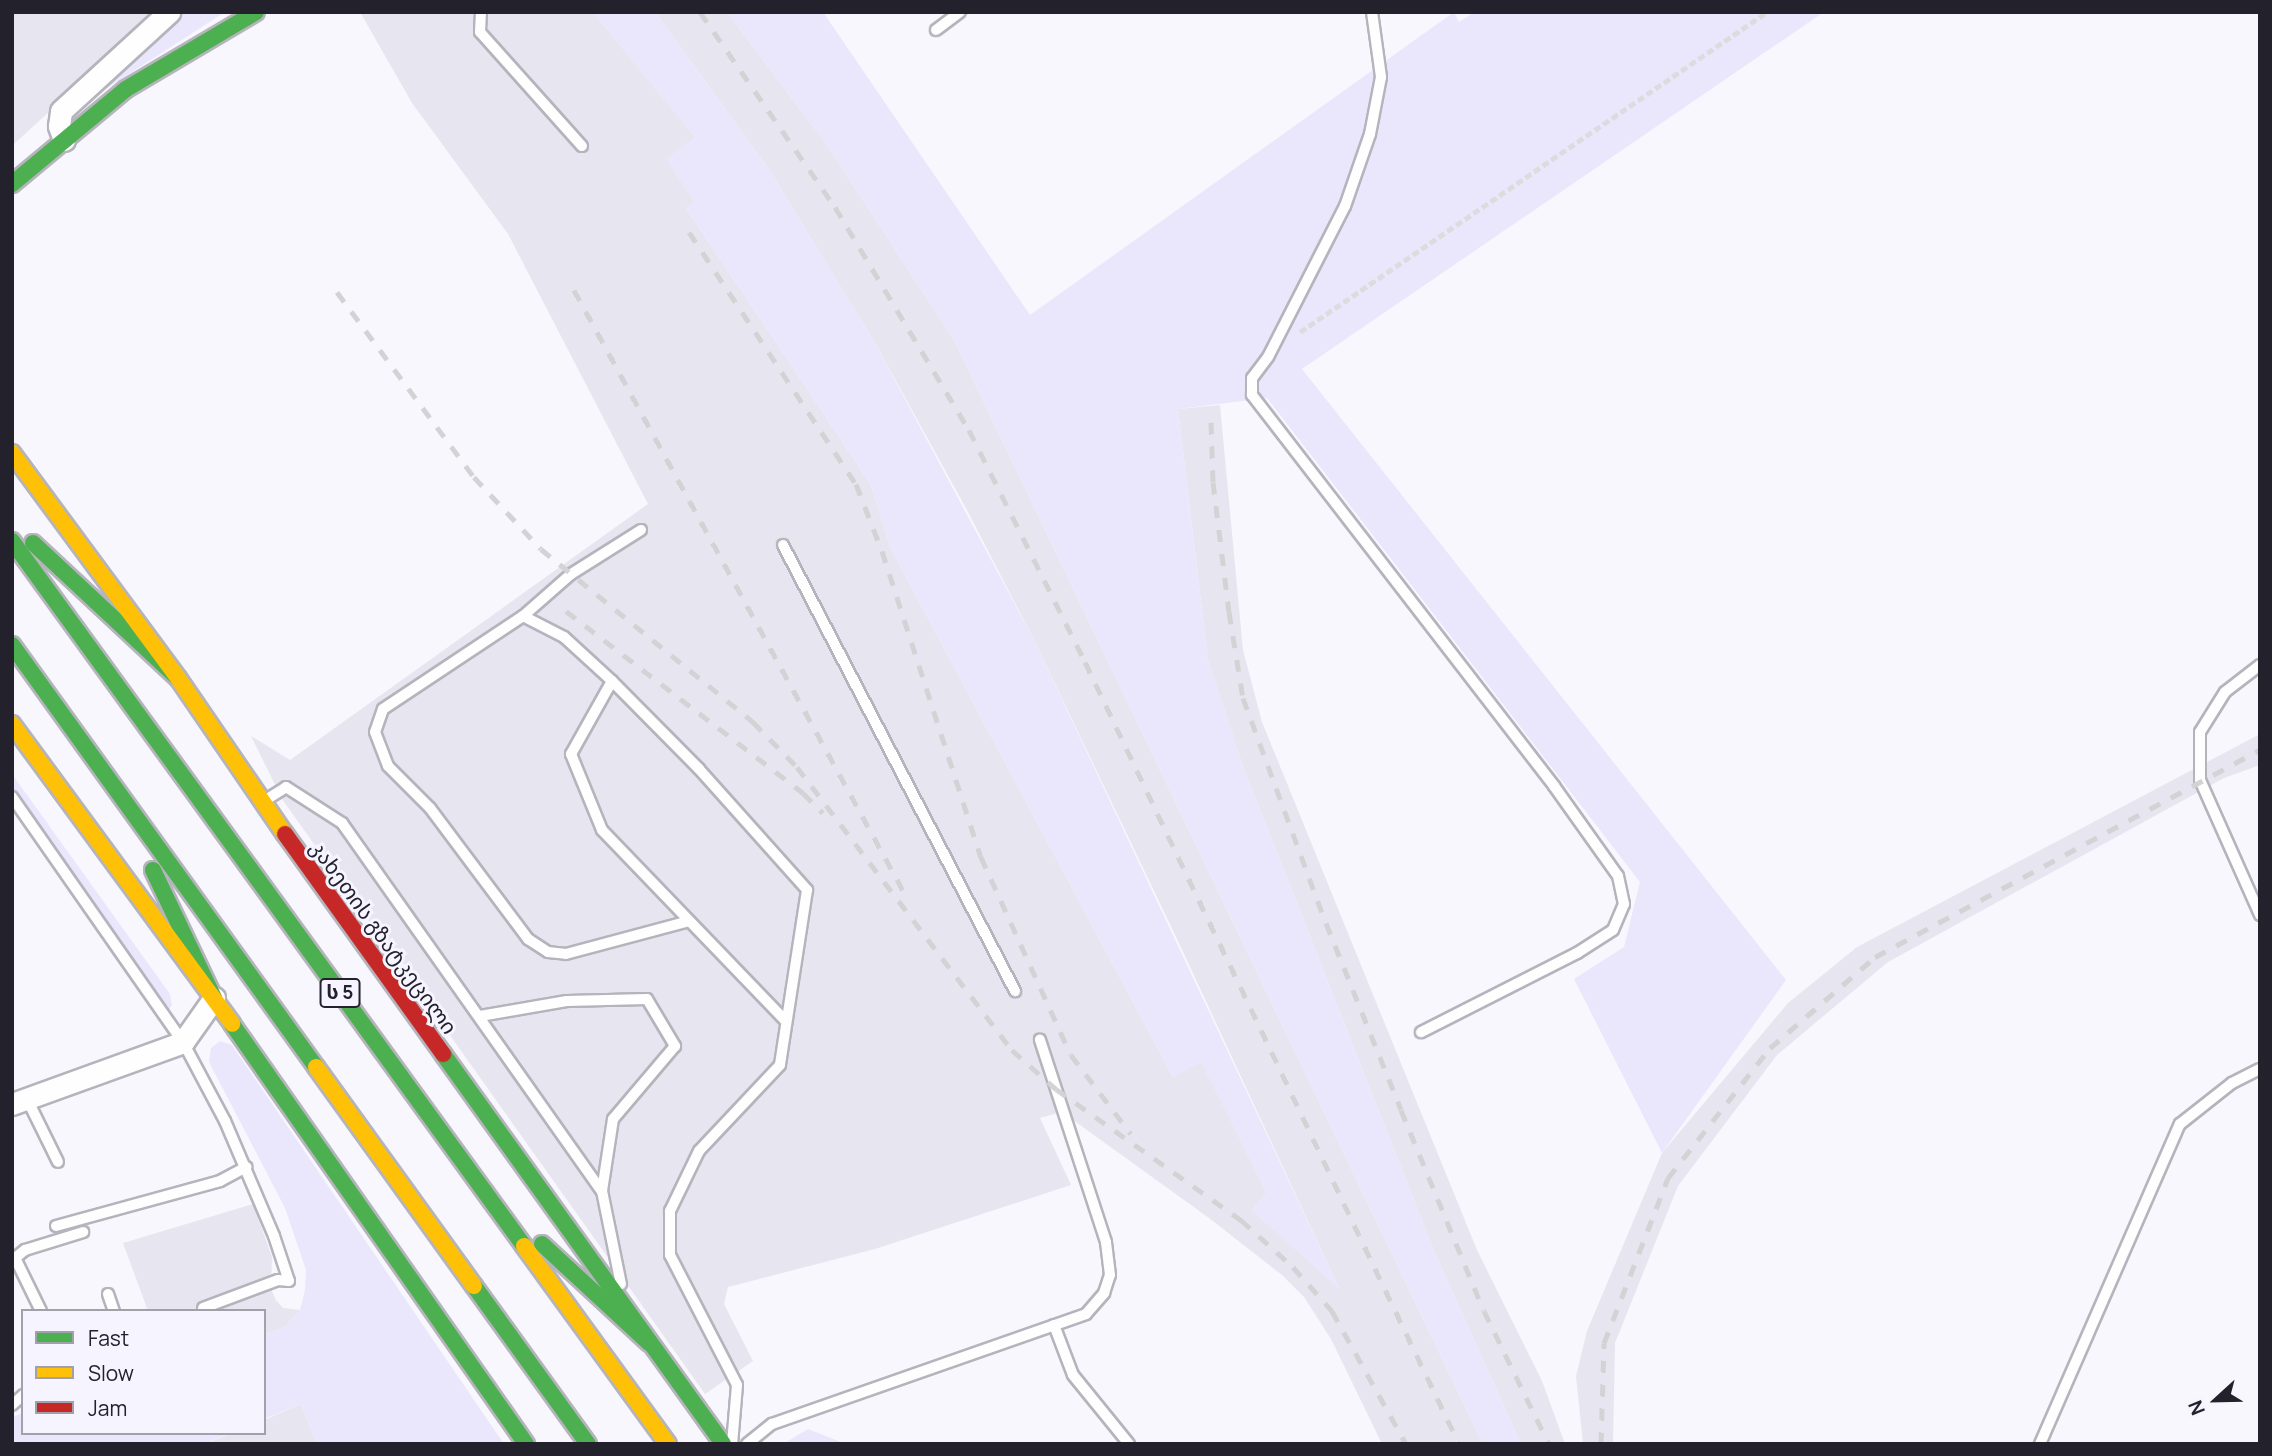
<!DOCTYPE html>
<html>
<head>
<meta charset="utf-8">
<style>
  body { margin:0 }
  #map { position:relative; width:2272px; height:1456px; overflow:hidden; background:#f8f7fd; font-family:Manrope,"Noto Sans Georgian",sans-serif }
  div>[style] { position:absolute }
  .built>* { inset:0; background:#e7e5ef }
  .green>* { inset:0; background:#eae7fc }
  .path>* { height:4.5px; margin-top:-2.25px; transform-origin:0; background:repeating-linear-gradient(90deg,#dcdbde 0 7px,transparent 0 10.5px) }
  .roads { filter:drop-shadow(2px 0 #b5b4bc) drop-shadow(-2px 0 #b5b4bc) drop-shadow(0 2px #b5b4bc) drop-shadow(0 -2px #b5b4bc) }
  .lane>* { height:10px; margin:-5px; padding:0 5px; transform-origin:5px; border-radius:5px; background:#fefeff }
  .street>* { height:21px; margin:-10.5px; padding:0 10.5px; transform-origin:10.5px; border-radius:10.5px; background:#fefeff }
  .fast>* { height:16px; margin:-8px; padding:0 8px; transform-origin:8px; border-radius:8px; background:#4caf50 }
  .slow>* { height:16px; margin:-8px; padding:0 8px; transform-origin:8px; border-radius:8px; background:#ffc107 }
  .jam>* { height:16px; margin:-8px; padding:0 8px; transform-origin:8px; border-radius:8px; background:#c62828 }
  .rail>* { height:5px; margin-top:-2.5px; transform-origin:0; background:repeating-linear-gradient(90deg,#d3d3d6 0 12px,transparent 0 24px) }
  span { translate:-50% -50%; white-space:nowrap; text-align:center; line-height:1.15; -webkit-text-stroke:6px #f6f5ff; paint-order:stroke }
  .shield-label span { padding:2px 5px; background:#f6f5ff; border:2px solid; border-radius:5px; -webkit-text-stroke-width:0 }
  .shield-label { font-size:19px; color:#23212b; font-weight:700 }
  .street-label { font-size:21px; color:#23212b }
  .frame { position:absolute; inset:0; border:14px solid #23212b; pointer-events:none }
  .legend { position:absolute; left:21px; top:1309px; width:245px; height:126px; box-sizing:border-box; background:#f6f5ff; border:2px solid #a2a0aa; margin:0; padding:9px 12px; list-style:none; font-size:21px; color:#23212b }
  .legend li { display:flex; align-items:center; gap:14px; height:35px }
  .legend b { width:35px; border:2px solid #a2a0aa }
  .north { position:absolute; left:2181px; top:1365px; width:70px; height:70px; -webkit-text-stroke:5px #f6f5ff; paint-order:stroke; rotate:248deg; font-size:19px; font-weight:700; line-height:28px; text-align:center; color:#23212b }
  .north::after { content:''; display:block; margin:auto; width:24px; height:32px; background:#23212b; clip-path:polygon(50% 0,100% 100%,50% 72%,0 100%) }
</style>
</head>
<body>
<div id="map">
  <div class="built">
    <div style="clip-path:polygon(12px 12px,157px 12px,12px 146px)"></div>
    <div style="clip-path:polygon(360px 12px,593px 12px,696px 138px,694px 203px,686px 208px,871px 485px,890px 547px,1173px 1077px,1201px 1061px,1267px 1193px,1252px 1210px,1339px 1288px,1178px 941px,1034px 640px,968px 512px,875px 343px,768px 168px,655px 12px,727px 12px,827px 145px,954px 340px,1483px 1444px,1382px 1444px,1331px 1339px,1304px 1297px,1282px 1275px,1209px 1218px,1062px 1112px,1040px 1118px,1071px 1185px,875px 1249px,728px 1287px,724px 1304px,753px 1361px,705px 1394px,282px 799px,251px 736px,290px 760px,648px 504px,508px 234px,412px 103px)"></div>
    <div style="clip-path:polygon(1220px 405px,1243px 650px,1262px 722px,1477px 1250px,1542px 1381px,1565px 1444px,1521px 1444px,1434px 1251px,1242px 764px,1208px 660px,1178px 409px)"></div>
    <div style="clip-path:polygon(2260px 734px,2260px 765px,2224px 778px,1888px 962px,1777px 1055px,1678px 1186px,1615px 1343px,1613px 1444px,1583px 1444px,1576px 1376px,1587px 1331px,1662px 1153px,1788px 1003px,1857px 947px)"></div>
    <div style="clip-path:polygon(253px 1204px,272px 1257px,271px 1289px,276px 1300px,283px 1308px,300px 1310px,285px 1327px,264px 1335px,264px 1311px,148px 1311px,123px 1243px)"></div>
    <div style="clip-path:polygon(301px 1404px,317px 1444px,206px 1444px,231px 1433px,264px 1433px,264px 1420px)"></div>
  </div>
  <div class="green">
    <div style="clip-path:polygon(180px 12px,225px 12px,84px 103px,83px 97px)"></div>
    <div style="clip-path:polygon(593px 12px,655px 12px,768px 168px,875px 343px,1034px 640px,1340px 1290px,1252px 1210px,1267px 1193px,1201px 1062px,1173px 1077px,890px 547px,871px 485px,686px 208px,694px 202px,666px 159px,695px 137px)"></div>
    <div style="clip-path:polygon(727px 12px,823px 12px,1030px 315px,1454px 12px,1459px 22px,1475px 12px,1824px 12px,1302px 369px,1786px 980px,1662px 1153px,1574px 979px,1624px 947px,1640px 882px,1267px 398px,1178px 409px,1208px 660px,1242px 764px,1434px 1251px,1521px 1444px,1483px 1444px,954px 340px,827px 145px)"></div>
    <div style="clip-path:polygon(12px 774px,170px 994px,172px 1005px,168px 1011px,136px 979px,12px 791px)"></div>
    <div style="clip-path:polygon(220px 1041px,232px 1045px,504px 1444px,317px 1444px,301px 1404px,264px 1419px,264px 1335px,285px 1327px,300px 1310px,305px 1290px,306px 1270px,285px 1208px,209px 1062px,211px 1048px)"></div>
    <div style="clip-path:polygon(23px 1413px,23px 1433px,230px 1433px,205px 1444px,12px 1444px,12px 1417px)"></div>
    <div style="clip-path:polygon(808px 1429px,846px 1444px,783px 1444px)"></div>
  </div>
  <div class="path">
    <div style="left:1300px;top:332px;width:566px;rotate:-34.42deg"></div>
  </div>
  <div class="roads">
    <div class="lane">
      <div style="left:481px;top:12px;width:20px;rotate:93deg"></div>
      <div style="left:480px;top:32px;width:153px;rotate:48.2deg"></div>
      <div style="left:1372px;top:12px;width:66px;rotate:82.1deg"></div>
      <div style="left:1381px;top:77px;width:58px;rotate:100.9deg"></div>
      <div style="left:1370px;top:134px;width:76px;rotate:109.1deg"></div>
      <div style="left:1345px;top:206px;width:169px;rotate:117deg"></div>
      <div style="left:1268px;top:357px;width:26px;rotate:127deg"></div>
      <div style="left:1252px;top:378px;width:17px;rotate:90deg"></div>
      <div style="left:1252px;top:395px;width:494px;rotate:52.3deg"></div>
      <div style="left:1554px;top:786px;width:110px;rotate:54.6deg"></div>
      <div style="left:1618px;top:876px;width:29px;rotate:78deg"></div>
      <div style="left:1624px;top:904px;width:28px;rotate:113deg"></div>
      <div style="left:1613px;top:930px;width:43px;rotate:147.4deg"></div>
      <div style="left:1577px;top:953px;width:175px;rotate:153.1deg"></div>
      <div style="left:936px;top:30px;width:30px;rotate:-37deg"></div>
      <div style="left:641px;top:530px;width:83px;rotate:147.8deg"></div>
      <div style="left:571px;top:574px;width:64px;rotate:138.8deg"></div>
      <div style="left:523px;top:616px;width:168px;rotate:146.4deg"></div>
      <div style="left:383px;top:709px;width:24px;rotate:109deg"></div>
      <div style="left:375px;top:732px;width:36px;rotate:69deg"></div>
      <div style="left:388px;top:766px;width:59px;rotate:45deg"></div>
      <div style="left:430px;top:808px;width:164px;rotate:53.2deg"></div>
      <div style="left:528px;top:939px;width:24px;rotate:33deg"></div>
      <div style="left:548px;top:952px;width:18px;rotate:6deg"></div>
      <div style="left:566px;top:954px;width:127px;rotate:-15deg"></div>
      <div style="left:783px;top:545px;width:503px;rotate:62.52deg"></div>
      <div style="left:523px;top:616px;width:46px;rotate:27.1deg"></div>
      <div style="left:564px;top:637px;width:65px;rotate:42.5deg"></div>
      <div style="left:612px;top:681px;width:124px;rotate:45.3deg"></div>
      <div style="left:699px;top:769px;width:162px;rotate:48.2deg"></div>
      <div style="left:807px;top:890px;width:177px;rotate:98.8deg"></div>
      <div style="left:780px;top:1065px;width:118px;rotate:133.3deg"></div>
      <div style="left:699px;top:1151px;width:67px;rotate:115.8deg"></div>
      <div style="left:670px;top:1211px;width:44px;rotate:90deg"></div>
      <div style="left:670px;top:1255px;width:146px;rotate:62.7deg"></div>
      <div style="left:737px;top:1385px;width:59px;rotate:94.8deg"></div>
      <div style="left:2260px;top:665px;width:44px;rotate:142.4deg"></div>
      <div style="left:2225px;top:692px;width:47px;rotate:122deg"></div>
      <div style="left:2200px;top:732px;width:48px;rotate:90deg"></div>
      <div style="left:2200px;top:780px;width:148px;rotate:66deg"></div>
      <div style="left:612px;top:681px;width:84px;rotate:119.3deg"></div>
      <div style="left:571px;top:754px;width:82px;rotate:67.8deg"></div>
      <div style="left:602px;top:830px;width:265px;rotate:46.1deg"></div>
      <div style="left:12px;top:797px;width:299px;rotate:55.1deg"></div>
      <div style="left:183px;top:1042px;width:89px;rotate:62deg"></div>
      <div style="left:225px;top:1121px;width:125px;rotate:66.9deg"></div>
      <div style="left:274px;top:1236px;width:47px;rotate:71.6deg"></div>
      <div style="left:289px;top:1281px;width:11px;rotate:-175deg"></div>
      <div style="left:278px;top:1280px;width:80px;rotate:159.5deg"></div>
      <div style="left:264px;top:801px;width:26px;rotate:-32deg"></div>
      <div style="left:286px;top:787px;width:67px;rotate:32.7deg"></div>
      <div style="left:342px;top:823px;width:451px;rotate:54.8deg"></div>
      <div style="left:602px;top:1191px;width:95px;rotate:78.5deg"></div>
      <div style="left:480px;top:1016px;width:88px;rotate:-9.8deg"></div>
      <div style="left:567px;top:1001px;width:80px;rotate:-1.4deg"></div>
      <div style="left:647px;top:999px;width:55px;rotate:59.2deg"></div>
      <div style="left:675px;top:1046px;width:96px;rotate:130.3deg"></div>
      <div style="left:613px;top:1119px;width:73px;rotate:98.7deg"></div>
      <div style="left:27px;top:1099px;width:70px;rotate:63.8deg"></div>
      <div style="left:56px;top:1226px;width:170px;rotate:-15.3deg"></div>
      <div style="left:220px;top:1181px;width:30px;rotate:-28deg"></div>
      <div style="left:108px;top:1294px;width:18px;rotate:71deg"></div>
      <div style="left:41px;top:1311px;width:59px;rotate:-116.1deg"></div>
      <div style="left:15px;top:1258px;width:13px;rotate:-39deg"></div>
      <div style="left:25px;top:1250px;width:61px;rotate:-17.2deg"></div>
      <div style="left:1054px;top:1325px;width:53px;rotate:69.2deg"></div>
      <div style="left:1073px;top:1375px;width:89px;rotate:50.9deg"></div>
      <div style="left:12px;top:1405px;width:15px;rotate:-42deg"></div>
      <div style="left:747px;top:1444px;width:32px;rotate:-39deg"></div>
      <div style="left:772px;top:1424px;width:333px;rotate:-19.3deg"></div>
      <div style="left:1086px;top:1314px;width:28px;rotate:-49deg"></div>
      <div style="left:1104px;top:1293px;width:19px;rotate:-72deg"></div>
      <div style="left:1110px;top:1275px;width:33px;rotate:-97deg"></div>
      <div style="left:1106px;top:1242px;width:213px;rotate:-108.1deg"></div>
      <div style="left:2040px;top:1444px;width:349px;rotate:-66.4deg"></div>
      <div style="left:2180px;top:1124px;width:66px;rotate:-38.3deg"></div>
      <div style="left:2232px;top:1083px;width:31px;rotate:-27deg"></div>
    </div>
    <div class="street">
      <div style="left:64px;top:140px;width:15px;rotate:-110deg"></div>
      <div style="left:59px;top:126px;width:15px;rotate:-82deg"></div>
      <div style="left:61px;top:111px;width:147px;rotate:-42.5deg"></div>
      <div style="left:12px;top:1104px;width:182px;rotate:-19.9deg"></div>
      <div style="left:183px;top:1042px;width:54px;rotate:-54.8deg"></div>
    </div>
    <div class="fast">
      <div style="left:12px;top:184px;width:148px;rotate:-39.8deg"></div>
      <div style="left:126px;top:89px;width:151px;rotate:-30.6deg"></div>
      <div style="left:12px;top:541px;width:871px;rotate:54.01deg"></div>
      <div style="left:33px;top:543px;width:198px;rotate:43deg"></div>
      <div style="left:12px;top:645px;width:520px;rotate:54.23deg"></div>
      <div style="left:153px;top:870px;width:142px;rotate:64.5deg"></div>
      <div style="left:232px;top:1024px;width:513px;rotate:55.01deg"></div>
      <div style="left:443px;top:1054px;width:480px;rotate:54.3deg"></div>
      <div style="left:542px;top:1244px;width:146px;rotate:42.8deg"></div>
      <div style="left:474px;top:1286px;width:195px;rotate:54.2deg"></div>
    </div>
    <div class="slow">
      <div style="left:12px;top:453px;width:280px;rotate:53.6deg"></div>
      <div style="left:178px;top:678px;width:189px;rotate:55.6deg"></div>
      <div style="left:12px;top:724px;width:372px;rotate:53.7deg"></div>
      <div style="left:316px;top:1067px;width:270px;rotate:54.2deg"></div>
      <div style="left:524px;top:1246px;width:245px;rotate:54deg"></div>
    </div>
    <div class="jam">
      <div style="left:285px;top:834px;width:271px;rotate:54.3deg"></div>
    </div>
  </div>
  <div class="rail">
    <div style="left:700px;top:12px;width:237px;rotate:55.3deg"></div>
    <div style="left:835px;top:207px;width:260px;rotate:59deg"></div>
    <div style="left:969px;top:430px;width:259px;rotate:63.4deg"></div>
    <div style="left:1085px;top:662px;width:867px;rotate:64.44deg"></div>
    <div style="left:689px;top:232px;width:302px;rotate:56.5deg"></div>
    <div style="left:856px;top:484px;width:72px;rotate:68.8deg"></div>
    <div style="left:882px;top:551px;width:322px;rotate:72.1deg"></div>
    <div style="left:981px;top:857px;width:217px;rotate:65.6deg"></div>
    <div style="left:1071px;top:1055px;width:99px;rotate:52.8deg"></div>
    <div style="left:574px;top:290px;width:689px;rotate:61.28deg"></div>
    <div style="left:337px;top:292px;width:230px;rotate:53.5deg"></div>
    <div style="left:474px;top:477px;width:98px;rotate:47.1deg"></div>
    <div style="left:541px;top:549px;width:274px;rotate:39.2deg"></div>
    <div style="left:753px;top:722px;width:63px;rotate:45.6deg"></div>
    <div style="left:797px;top:767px;width:355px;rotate:52.8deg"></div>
    <div style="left:1012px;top:1050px;width:59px;rotate:41.6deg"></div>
    <div style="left:1056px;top:1089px;width:227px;rotate:35.3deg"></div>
    <div style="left:1241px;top:1220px;width:70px;rotate:42.1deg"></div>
    <div style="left:1293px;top:1267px;width:59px;rotate:48.4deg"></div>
    <div style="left:1332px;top:1311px;width:152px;rotate:60.9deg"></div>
    <div style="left:1211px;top:422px;width:60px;rotate:88.1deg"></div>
    <div style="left:1213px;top:482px;width:131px;rotate:83deg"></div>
    <div style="left:1229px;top:612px;width:87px;rotate:80.8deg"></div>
    <div style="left:1243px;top:698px;width:240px;rotate:69.8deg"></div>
    <div style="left:1326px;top:923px;width:201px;rotate:68.1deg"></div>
    <div style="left:1401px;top:1110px;width:217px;rotate:67.6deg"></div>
    <div style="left:1484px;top:1311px;width:148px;rotate:64deg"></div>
    <div style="left:566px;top:611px;width:299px;rotate:37.5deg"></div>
    <div style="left:803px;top:793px;width:28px;rotate:45deg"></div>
    <div style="left:1601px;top:1444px;width:101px;rotate:-88.3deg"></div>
    <div style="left:1604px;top:1343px;width:177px;rotate:-68.8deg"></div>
    <div style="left:1668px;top:1178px;width:165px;rotate:-51.9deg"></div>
    <div style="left:1770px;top:1048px;width:139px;rotate:-40.9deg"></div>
    <div style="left:1875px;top:957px;width:437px;rotate:-28.3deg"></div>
  </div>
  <div class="shield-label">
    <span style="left:340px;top:993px">ს 5</span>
  </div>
  <div class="street-label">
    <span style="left:384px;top:937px;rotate:54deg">კახეთის გზატკეცილი</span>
  </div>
  <div class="frame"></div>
  <ul class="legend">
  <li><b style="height:9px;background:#4caf50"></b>Fast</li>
  <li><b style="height:9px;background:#ffc107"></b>Slow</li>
  <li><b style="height:9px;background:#c62828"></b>Jam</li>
  </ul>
  <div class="north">N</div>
</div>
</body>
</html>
